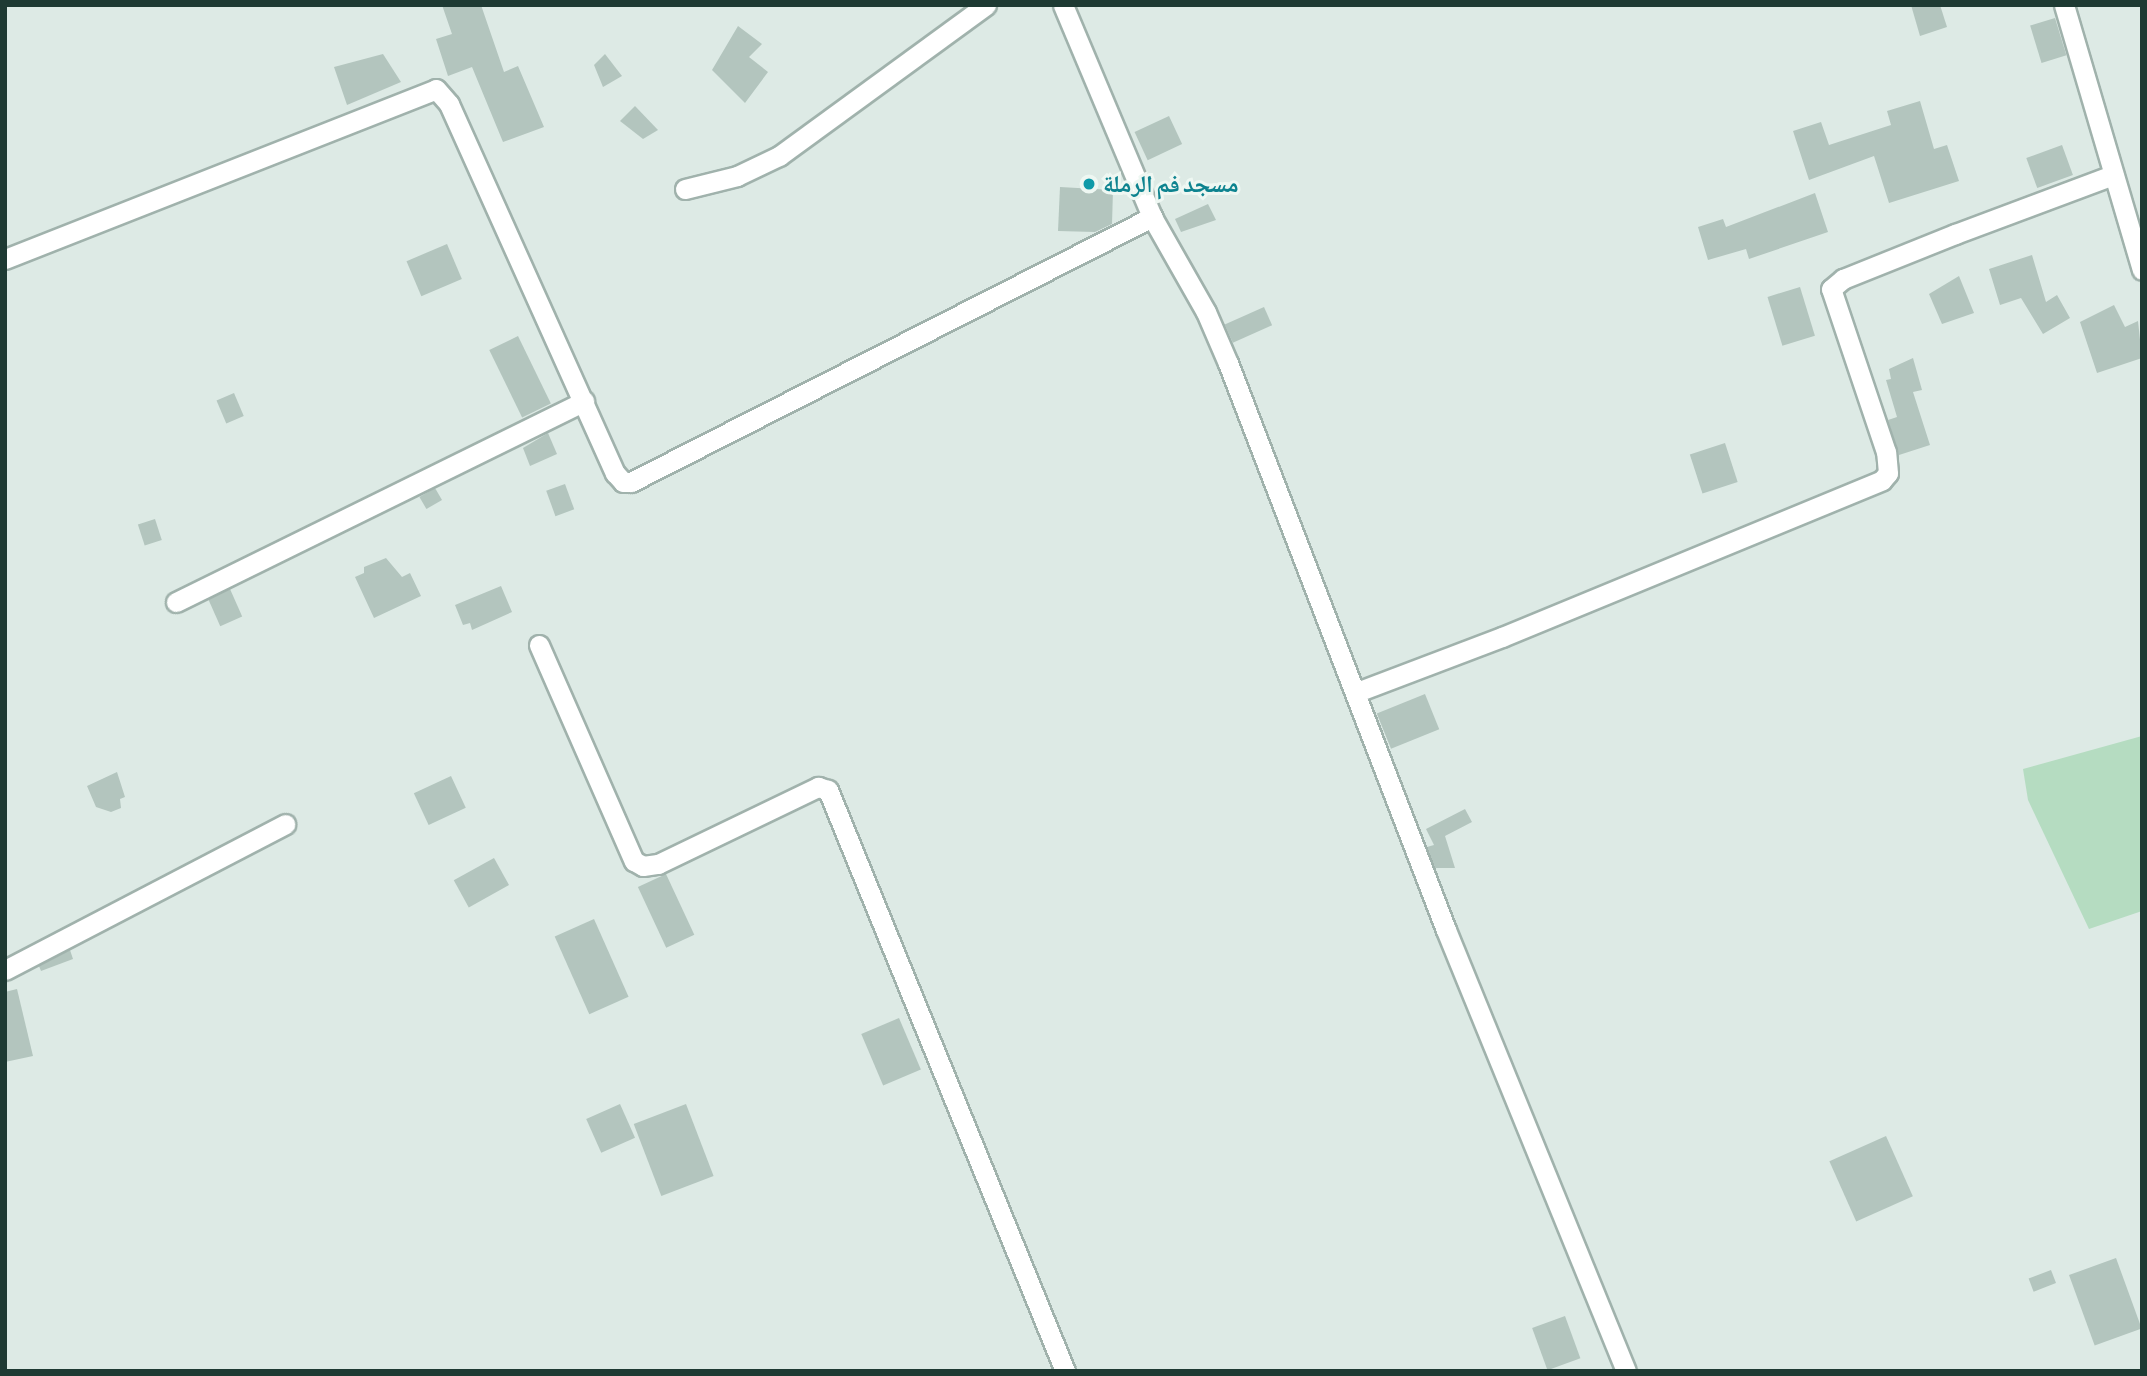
<!DOCTYPE html>
<html>
<head>
<meta charset="utf-8">
<style>
  body { margin:0 }
  #map { position:relative; width:2147px; height:1376px; overflow:hidden; background:#ddeae5; font-family:"Asap Condensed","Noto Naskh Arabic",sans-serif }
  div>[style] { position:absolute }
  .green>* { inset:0; background:#b5dcc1 }
  .building>* { inset:0; background:#b3c5be; transform-origin:0 0 }
  .roads { filter:drop-shadow(2px 0 #a0b2ac) drop-shadow(-2px 0 #a0b2ac) drop-shadow(0 2px #a0b2ac) drop-shadow(0 -2px #a0b2ac) }
  .street>* { height:19px; margin:-9.5px; padding:0 9.5px; transform-origin:9.5px; border-radius:9.5px; background:#fff }
  .dots>* { width:19px; height:19px; translate:-50% -50%; box-sizing:border-box; border:4px solid #eef7f2; border-radius:50% }
  span { translate:-50% -50%; white-space:nowrap; text-align:center; line-height:1.15; -webkit-text-stroke:6px #eef7f2; paint-order:stroke }
  .culture-label { font-size:24px; color:#0d838f; font-weight:700 }
  .left { translate:0 -50%; text-align:left }
  .frame { position:absolute; inset:0; border:7px solid #1e3a33; pointer-events:none }
</style>
</head>
<body>
<div id="map">
  <div class="green">
    <div style="clip-path:polygon(2142px 736px,2142px 911px,2089px 929px,2028px 800px,2023px 769px)"></div>
  </div>
  <div class="building">
    <div style="clip-path:polygon(442px 5px,481px 5px,504px 72px,518px 66px,544px 127px,503px 142px,472px 67px,448px 76px,436px 39px,452px 34px)"></div>
    <div style="clip-path:polygon(1911px 5px,1940px 5px,1947px 27px,1920px 36px)"></div>
    <div style="left:2055px;top:18px;width:39px;height:26px;rotate:73deg"></div>
    <div style="clip-path:polygon(738px 26px,762px 44px,749px 57px,768px 72px,745px 103px,712px 70px)"></div>
    <div style="clip-path:polygon(383px 54px,401px 82px,347px 105px,334px 67px)"></div>
    <div style="clip-path:polygon(605px 54px,622px 76px,603px 87px,594px 65px)"></div>
    <div style="clip-path:polygon(1920px 101px,1934px 149px,1947px 145px,1959px 181px,1889px 203px,1874px 156px,1809px 180px,1793px 131px,1821px 122px,1829px 145px,1891px 125px,1887px 111px)"></div>
    <div style="clip-path:polygon(635px 106px,658px 130px,643px 139px,620px 121px)"></div>
    <div style="left:1169px;top:116px;width:31px;height:38px;rotate:65deg"></div>
    <div style="left:2062px;top:145px;width:32px;height:38px;rotate:70deg"></div>
    <div style="clip-path:polygon(1060px 187px,1113px 190px,1112px 224px,1095px 232px,1058px 231px)"></div>
    <div style="clip-path:polygon(1815px 193px,1828px 232px,1749px 259px,1746px 249px,1708px 260px,1698px 227px,1723px 219px,1726px 227px)"></div>
    <div style="clip-path:polygon(1208px 204px,1216px 220px,1181px 232px,1175px 219px)"></div>
    <div style="left:447px;top:244px;width:38px;height:44px;rotate:67deg"></div>
    <div style="clip-path:polygon(2032px 255px,2046px 302px,2057px 295px,2070px 318px,2043px 334px,2021px 298px,2000px 305px,1989px 269px)"></div>
    <div style="clip-path:polygon(1959px 276px,1974px 313px,1942px 324px,1929px 294px)"></div>
    <div style="left:1800px;top:287px;width:51px;height:34px;rotate:73deg"></div>
    <div style="clip-path:polygon(2114px 305px,2125px 327px,2138px 321px,2142px 358px,2097px 373px,2080px 322px)"></div>
    <div style="left:1264px;top:307px;width:20px;height:43px;rotate:66deg"></div>
    <div style="left:518px;top:336px;width:75px;height:32px;rotate:64deg"></div>
    <div style="clip-path:polygon(1913px 358px,1922px 390px,1913px 392px,1930px 445px,1899px 455px,1888px 420px,1897px 417px,1886px 380px,1891px 379px,1889px 369px)"></div>
    <div style="left:234px;top:393px;width:25px;height:19px;rotate:67deg"></div>
    <div style="clip-path:polygon(548px 433px,557px 454px,530px 466px,523px 448px)"></div>
    <div style="left:1725px;top:443px;width:41px;height:37px;rotate:72deg"></div>
    <div style="left:565px;top:484px;width:27px;height:20px;rotate:70deg"></div>
    <div style="left:435px;top:488px;width:14px;height:18px;rotate:60deg"></div>
    <div style="left:155px;top:519px;width:22px;height:18px;rotate:72deg"></div>
    <div style="clip-path:polygon(386px 558px,402px 577px,410px 573px,421px 596px,374px 618px,355px 577px,364px 573px,364px 567px)"></div>
    <div style="clip-path:polygon(501px 586px,512px 612px,472px 630px,470px 623px,463px 625px,455px 605px)"></div>
    <div style="left:230px;top:589px;width:30px;height:24px;rotate:66deg"></div>
    <div style="left:1425px;top:694px;width:38px;height:52px;rotate:68deg"></div>
    <div style="clip-path:polygon(117px 772px,125px 797px,120px 799px,121px 808px,111px 812px,96px 807px,87px 786px)"></div>
    <div style="left:451px;top:776px;width:35px;height:41px;rotate:65deg"></div>
    <div style="clip-path:polygon(1465px 809px,1472px 822px,1445px 836px,1455px 868px,1435px 868px,1427px 847px,1434px 845px,1426px 829px)"></div>
    <div style="left:494px;top:858px;width:31px;height:46px;rotate:61deg"></div>
    <div style="left:666px;top:874px;width:67px;height:31px;rotate:65deg"></div>
    <div style="left:594px;top:919px;width:85px;height:43px;rotate:66deg"></div>
    <div style="clip-path:polygon(70px 950px,73px 959px,41px 971px,39px 966px)"></div>
    <div style="clip-path:polygon(17px 989px,33px 1056px,5px 1062px,5px 992px)"></div>
    <div style="left:899px;top:1018px;width:56px;height:41px;rotate:67deg"></div>
    <div style="left:620px;top:1104px;width:37px;height:37px;rotate:66deg"></div>
    <div style="left:686px;top:1104px;width:77px;height:56px;rotate:69deg"></div>
    <div style="left:1886px;top:1136px;width:66px;height:62px;rotate:66deg"></div>
    <div style="left:2116px;top:1258px;width:75px;height:50px;rotate:70deg"></div>
    <div style="left:2051px;top:1270px;width:14px;height:24px;rotate:69deg"></div>
    <div style="left:1565px;top:1316px;width:45px;height:35px;rotate:70deg"></div>
  </div>
  <div class="roads">
    <div class="street">
      <div style="left:1063px;top:5px;width:230px;rotate:67.2deg"></div>
      <div style="left:1152px;top:217px;width:109px;rotate:60.4deg"></div>
      <div style="left:1206px;top:312px;width:56px;rotate:66.7deg"></div>
      <div style="left:1228px;top:363px;width:607px;rotate:68.97deg"></div>
      <div style="left:1446px;top:930px;width:476px;rotate:67.8deg"></div>
      <div style="left:2064px;top:5px;width:276px;rotate:73.6deg"></div>
      <div style="left:685px;top:189px;width:54px;rotate:-14deg"></div>
      <div style="left:737px;top:176px;width:47px;rotate:-25.5deg"></div>
      <div style="left:779px;top:156px;width:256px;rotate:-36.1deg"></div>
      <div style="left:5px;top:259px;width:463px;rotate:-21.5deg"></div>
      <div style="left:436px;top:89px;width:20px;rotate:49deg"></div>
      <div style="left:449px;top:104px;width:405px;rotate:65.8deg"></div>
      <div style="left:615px;top:473px;width:12px;rotate:48deg"></div>
      <div style="left:623px;top:482px;width:8px"></div>
      <div style="left:631px;top:482px;width:585px;rotate:-26.96deg"></div>
      <div style="left:176px;top:602px;width:455px;rotate:-26.2deg"></div>
      <div style="left:539px;top:645px;width:236px;rotate:66.3deg"></div>
      <div style="left:634px;top:861px;width:10px;rotate:29deg"></div>
      <div style="left:643px;top:866px;width:15px;rotate:-8deg"></div>
      <div style="left:658px;top:864px;width:178px;rotate:-25.7deg"></div>
      <div style="left:818px;top:787px;width:10px;rotate:17deg"></div>
      <div style="left:828px;top:790px;width:627px;rotate:67.81deg"></div>
      <div style="left:1357px;top:692px;width:155px;rotate:-20.8deg"></div>
      <div style="left:1502px;top:637px;width:411px;rotate:-22.4deg"></div>
      <div style="left:1882px;top:480px;width:9px;rotate:-49deg"></div>
      <div style="left:1888px;top:473px;width:21px;rotate:-95deg"></div>
      <div style="left:1886px;top:452px;width:172px;rotate:-108.6deg"></div>
      <div style="left:1831px;top:289px;width:16px;rotate:-40deg"></div>
      <div style="left:1843px;top:279px;width:121px;rotate:-21.9deg"></div>
      <div style="left:1955px;top:234px;width:169px;rotate:-20.5deg"></div>
      <div style="left:5px;top:970px;width:316px;rotate:-27.5deg"></div>
    </div>
  </div>
  <div class="dots">
    <div style="left:1089px;top:184px;background:#0f9aa8"></div>
  </div>
  <div class="culture-label">
    <span class="left" style="left:1103px;top:184px">مسجد فم الرملة</span>
  </div>
  <div class="frame"></div>
</div>
</body>
</html>
